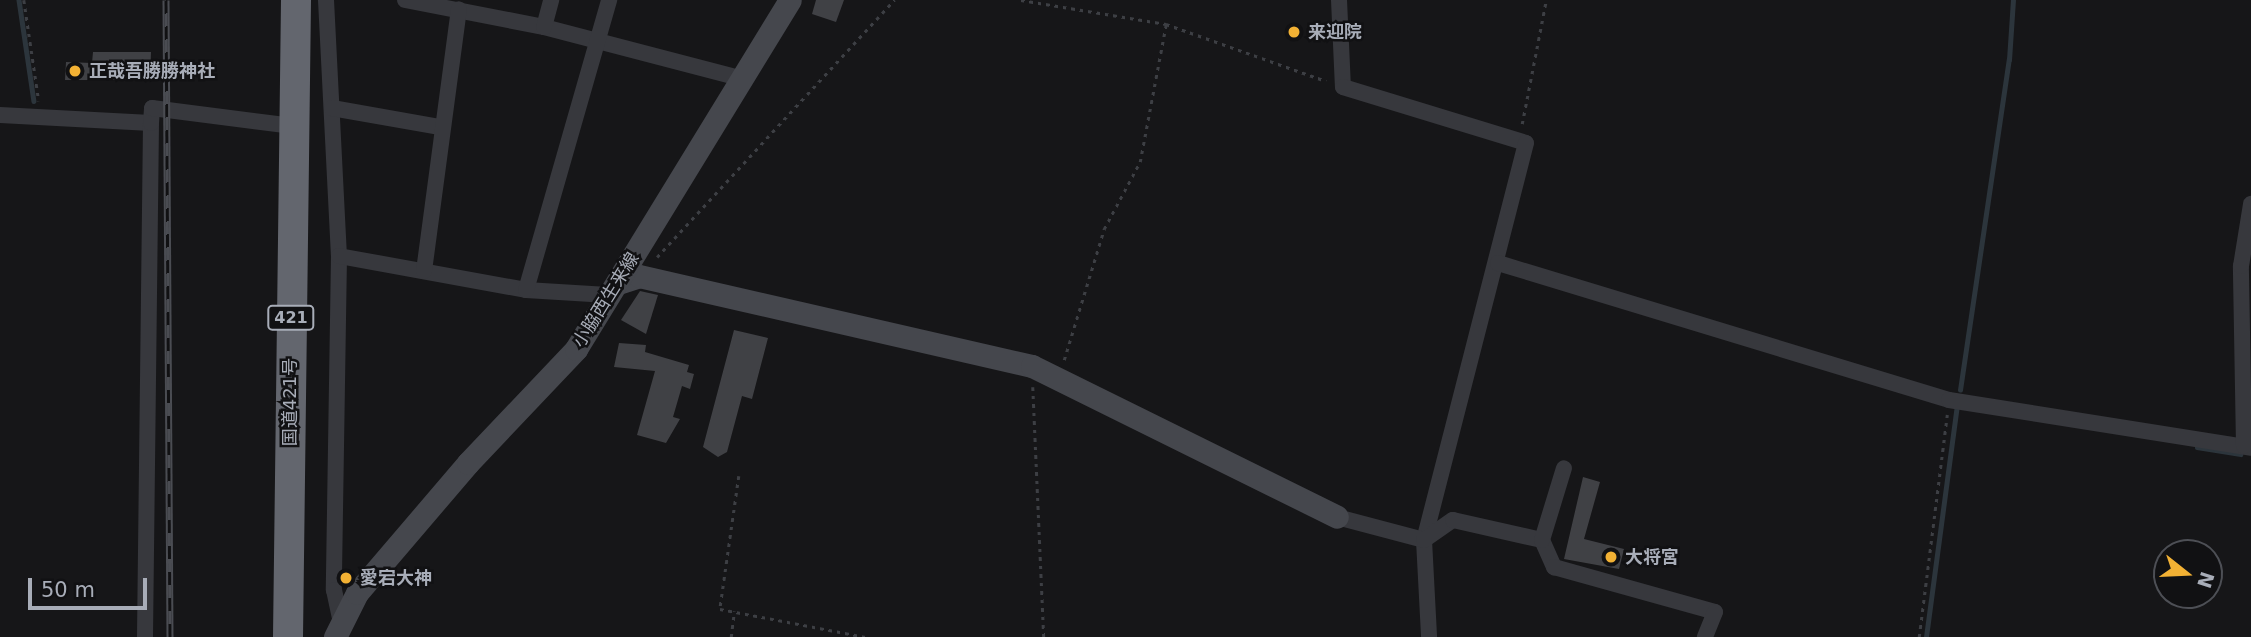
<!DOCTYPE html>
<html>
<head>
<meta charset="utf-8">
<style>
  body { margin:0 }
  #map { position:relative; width:2251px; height:637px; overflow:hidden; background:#161618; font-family:"DejaVu Sans","Noto Sans JP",sans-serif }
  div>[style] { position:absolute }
  .stream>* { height:4.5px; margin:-2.25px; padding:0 2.25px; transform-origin:2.25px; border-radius:2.25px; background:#2c353c }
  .building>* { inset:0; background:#404145 }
  .path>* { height:2.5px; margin-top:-1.25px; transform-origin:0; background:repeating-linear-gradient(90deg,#3d3f44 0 3.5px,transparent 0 8.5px) }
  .street>* { height:16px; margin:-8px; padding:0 8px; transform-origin:8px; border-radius:8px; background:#37383d }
  .secondary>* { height:23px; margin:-11.5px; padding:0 11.5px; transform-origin:11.5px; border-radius:11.5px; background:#45474d }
  .highway>* { height:30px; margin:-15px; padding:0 15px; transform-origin:15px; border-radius:15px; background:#63666e }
  .rail>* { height:7px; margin-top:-3.5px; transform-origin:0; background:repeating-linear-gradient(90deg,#111113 0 13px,#4a4c52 0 26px); box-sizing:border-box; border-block:2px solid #4a4c52 }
  .dots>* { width:19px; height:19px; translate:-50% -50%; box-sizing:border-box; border:4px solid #111113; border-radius:50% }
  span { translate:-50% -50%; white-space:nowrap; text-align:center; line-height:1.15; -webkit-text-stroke:5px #111113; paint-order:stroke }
  .shield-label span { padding:2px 5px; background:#111113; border:2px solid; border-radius:5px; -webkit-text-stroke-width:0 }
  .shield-label { font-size:16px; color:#a8adb8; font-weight:700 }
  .poi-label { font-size:18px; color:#a8adb8; font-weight:700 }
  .left { translate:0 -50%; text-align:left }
  .street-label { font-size:18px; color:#a8adb8 }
  .north { position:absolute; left:2153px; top:539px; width:70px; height:70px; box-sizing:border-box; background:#111113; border:2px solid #4d4f55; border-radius:50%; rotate:108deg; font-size:19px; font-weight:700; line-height:28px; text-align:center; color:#a8adb8 }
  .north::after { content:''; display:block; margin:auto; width:24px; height:32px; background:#f2b134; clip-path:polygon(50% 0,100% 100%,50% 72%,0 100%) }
  .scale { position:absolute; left:28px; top:578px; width:119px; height:32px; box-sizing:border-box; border:4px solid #a8adb8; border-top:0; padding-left:9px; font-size:21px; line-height:24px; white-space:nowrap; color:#a8adb8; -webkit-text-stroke:5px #111113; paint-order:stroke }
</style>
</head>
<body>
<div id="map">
  <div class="stream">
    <div style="left:19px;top:0;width:102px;rotate:81.6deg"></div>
    <div style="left:1960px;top:390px;width:334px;rotate:-81.6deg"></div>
    <div style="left:2009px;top:60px;width:60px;rotate:-86.2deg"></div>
    <div style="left:2197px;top:447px;width:44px;rotate:9.2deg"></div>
    <div style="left:1926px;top:637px;width:234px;rotate:-82.4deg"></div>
  </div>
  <div class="building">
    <div style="clip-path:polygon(816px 0,844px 0,836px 22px,812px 14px)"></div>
    <div style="clip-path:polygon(93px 52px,151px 52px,150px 80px,65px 80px,66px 62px,92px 63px)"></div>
    <div style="clip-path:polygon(640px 291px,658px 295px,646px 334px,621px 320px)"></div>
    <div style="clip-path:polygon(734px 330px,768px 338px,752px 399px,742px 396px,727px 452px,718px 457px,703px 447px)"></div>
    <div style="clip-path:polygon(619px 343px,646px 345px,645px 352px,689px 365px,687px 372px,694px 374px,690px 389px,682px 386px,673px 417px,680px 419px,666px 443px,637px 435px,655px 371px,614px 367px)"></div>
    <div style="clip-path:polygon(1583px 477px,1600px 482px,1584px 539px,1624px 549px,1619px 569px,1564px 559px)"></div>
  </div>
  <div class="path">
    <div style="left:24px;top:0;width:102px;rotate:81.6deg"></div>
    <div style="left:1021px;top:0;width:147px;rotate:9.4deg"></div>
    <div style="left:1166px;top:24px;width:170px;rotate:19.6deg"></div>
    <div style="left:1522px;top:124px;width:126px;rotate:-79deg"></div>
    <div style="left:657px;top:257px;width:350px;rotate:-47.3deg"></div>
    <div style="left:1064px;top:360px;width:137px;rotate:-73deg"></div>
    <div style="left:1104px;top:229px;width:76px;rotate:-61.8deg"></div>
    <div style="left:1140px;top:162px;width:140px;rotate:-79.3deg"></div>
    <div style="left:1033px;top:387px;width:250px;rotate:87.5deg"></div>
    <div style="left:739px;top:476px;width:134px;rotate:98.1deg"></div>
    <div style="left:720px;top:609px;width:148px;rotate:10.9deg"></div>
    <div style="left:731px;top:637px;width:26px;rotate:-83deg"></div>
    <div style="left:1919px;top:637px;width:224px;rotate:-82.8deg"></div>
  </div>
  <div class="street">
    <div style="left:326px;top:0;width:256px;rotate:87.1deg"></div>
    <div style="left:339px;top:256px;width:334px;rotate:90.9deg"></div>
    <div style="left:334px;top:590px;width:39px;rotate:78deg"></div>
    <div style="left:405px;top:0;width:142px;rotate:11deg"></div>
    <div style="left:544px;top:27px;width:203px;rotate:14.6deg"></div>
    <div style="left:1339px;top:0;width:87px;rotate:87.4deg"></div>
    <div style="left:1343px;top:87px;width:191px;rotate:17deg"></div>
    <div style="left:1526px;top:143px;width:410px;rotate:104.4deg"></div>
    <div style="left:1424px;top:540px;width:97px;rotate:87deg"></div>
    <div style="left:544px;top:27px;width:28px;rotate:-75deg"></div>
    <div style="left:332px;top:108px;width:110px;rotate:10deg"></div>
    <div style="left:0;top:115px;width:151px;rotate:3deg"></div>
    <div style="left:151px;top:123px;width:514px;rotate:90.67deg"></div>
    <div style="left:151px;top:123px;width:15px;rotate:-86deg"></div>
    <div style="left:152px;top:108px;width:142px;rotate:7.3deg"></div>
    <div style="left:339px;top:256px;width:190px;rotate:10.3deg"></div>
    <div style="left:526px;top:290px;width:82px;rotate:3.5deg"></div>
    <div style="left:1498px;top:263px;width:471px;rotate:16.9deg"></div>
    <div style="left:1949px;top:400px;width:306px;rotate:9deg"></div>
    <div style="left:424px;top:271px;width:264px;rotate:-82.4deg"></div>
    <div style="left:526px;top:290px;width:302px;rotate:-74deg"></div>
    <div style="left:2244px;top:446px;width:180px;rotate:-91deg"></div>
    <div style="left:2241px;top:266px;width:63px;rotate:-80.8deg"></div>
    <div style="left:1337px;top:517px;width:90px;rotate:14.8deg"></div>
    <div style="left:1424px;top:540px;width:35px;rotate:-35deg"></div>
    <div style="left:1453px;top:520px;width:91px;rotate:12.7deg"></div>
    <div style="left:1542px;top:540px;width:30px;rotate:66deg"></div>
    <div style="left:1554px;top:567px;width:167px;rotate:15.6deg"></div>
    <div style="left:1715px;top:612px;width:27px;rotate:112deg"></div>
    <div style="left:1542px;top:540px;width:75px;rotate:-73deg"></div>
  </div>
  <div class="secondary">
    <div style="left:618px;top:283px;width:22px;rotate:-18deg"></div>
    <div style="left:639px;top:276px;width:403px;rotate:12.9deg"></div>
    <div style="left:1032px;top:366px;width:340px;rotate:26.3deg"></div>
    <div style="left:335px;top:637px;width:49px;rotate:-63.4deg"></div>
    <div style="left:357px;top:593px;width:171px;rotate:-49.5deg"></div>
    <div style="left:468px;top:463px;width:157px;rotate:-46.5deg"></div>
    <div style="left:576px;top:349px;width:409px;rotate:-58.5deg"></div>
  </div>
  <div class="highway">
    <div style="left:288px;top:637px;width:637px;rotate:-89.28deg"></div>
  </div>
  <div class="rail">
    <div style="left:166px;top:0;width:637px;rotate:89.64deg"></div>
  </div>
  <div class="dots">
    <div style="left:1294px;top:32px;background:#f2b134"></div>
    <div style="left:75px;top:71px;background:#f2b134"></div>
    <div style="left:1611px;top:557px;background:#f2b134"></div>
    <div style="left:346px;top:578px;background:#f2b134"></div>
  </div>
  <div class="shield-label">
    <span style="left:291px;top:318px">421</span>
  </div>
  <div class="poi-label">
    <span class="left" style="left:1308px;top:32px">来迎院</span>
    <span class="left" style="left:89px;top:71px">正哉吾勝勝神社</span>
    <span class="left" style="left:1625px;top:557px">大将宮</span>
    <span class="left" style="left:360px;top:578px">愛宕大神</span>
  </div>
  <div class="street-label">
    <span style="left:606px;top:300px;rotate:-58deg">小脇西生来線</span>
    <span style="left:290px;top:402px;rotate:-90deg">国道421号</span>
  </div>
  <div class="north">N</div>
  <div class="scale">50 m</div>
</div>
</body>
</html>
